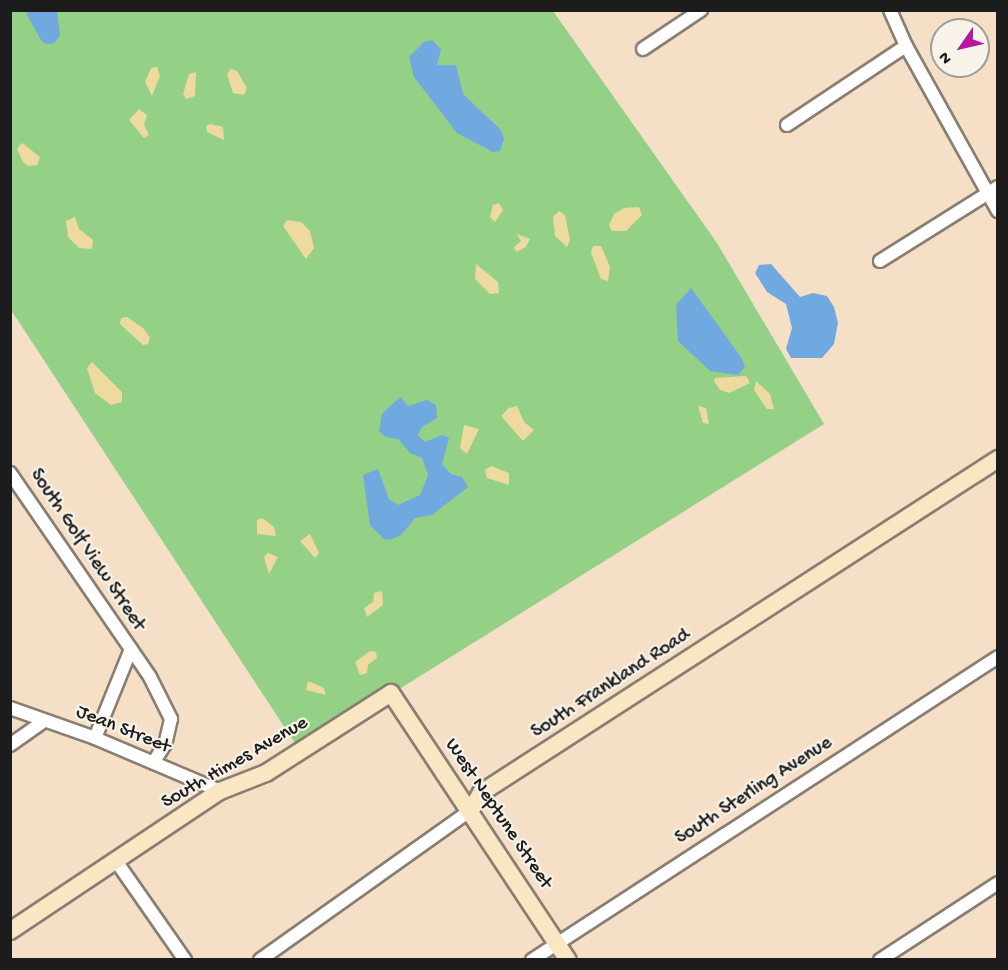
<!DOCTYPE html>
<html>
<head>
<meta charset="utf-8">
<style>
  body { margin:0 }
  #map { position:relative; width:1008px; height:970px; overflow:hidden; background:#f5e0c7; font-family:"Gochi Hand",sans-serif }
  div>[style] { position:absolute }
  .green>* { inset:0; background:#94d187 }
  .sand>* { inset:0; background:#eeda9e }
  .water>* { inset:0; background:#70a9df }
  .roads { filter:drop-shadow(2px 0 #887e72) drop-shadow(-2px 0 #887e72) drop-shadow(0 2px #887e72) drop-shadow(0 -2px #887e72) }
  .street>* { height:12px; margin:-6px; padding:0 6px; transform-origin:6px; border-radius:6px; background:#fff }
  .secondary>* { height:16px; margin:-8px; padding:0 8px; transform-origin:8px; border-radius:8px; background:#f9e7c3 }
  span { translate:-50% -50%; white-space:nowrap; text-align:center; line-height:1.15; -webkit-text-stroke:4.5px #f7f3e8; paint-order:stroke }
  .street-label { font-size:20px; color:#1c1c1c }
  .frame { position:absolute; inset:0; border:12px solid #1c1c1c; pointer-events:none }
  .north { position:absolute; left:930px; top:18px; width:60px; height:60px; box-sizing:border-box; background:#f7f3e8; border:2px solid #9f9d96; border-radius:50%; rotate:236deg; font-size:16px; font-weight:700; line-height:24px; text-align:center; color:#1c1c1c }
  .north::after { content:''; display:block; margin:auto; width:21px; height:27px; background:#b5179e; clip-path:polygon(50% 0,100% 100%,50% 72%,0 100%) }
</style>
</head>
<body>
<div id="map">
  <div class="green">
    <div style="clip-path:polygon(10px 11px,553px 11px,717px 243px,824px 424px,300px 751px,11px 310px)"></div>
  </div>
  <div class="sand">
    <div style="clip-path:polygon(157px 67px,160px 76px,152px 96px,145px 82px,151px 68px)"></div>
    <div style="clip-path:polygon(231px 69px,237px 71px,247px 88px,244px 95px,233px 93px,227px 74px)"></div>
    <div style="clip-path:polygon(196px 72px,195px 96px,186px 99px,183px 94px,189px 74px)"></div>
    <div style="clip-path:polygon(139px 109px,147px 115px,144px 125px,149px 135px,144px 138px,129px 120px)"></div>
    <div style="clip-path:polygon(210px 124px,223px 127px,224px 140px,207px 132px,206px 126px)"></div>
    <div style="clip-path:polygon(22px 143px,40px 157px,37px 165px,28px 166px,23px 162px,17px 149px)"></div>
    <div style="clip-path:polygon(499px 203px,503px 210px,495px 222px,490px 217px,493px 205px)"></div>
    <div style="clip-path:polygon(639px 207px,642px 215px,626px 231px,612px 231px,609px 225px,614px 214px,624px 208px)"></div>
    <div style="clip-path:polygon(559px 211px,565px 215px,570px 240px,567px 247px,555px 236px,553px 217px)"></div>
    <div style="clip-path:polygon(75px 217px,79px 229px,93px 240px,92px 249px,79px 248px,68px 237px,66px 221px)"></div>
    <div style="clip-path:polygon(287px 220px,301px 222px,310px 231px,314px 248px,306px 259px,283px 226px)"></div>
    <div style="clip-path:polygon(517px 234px,530px 239px,526px 247px,516px 252px,514px 247px,521px 241px)"></div>
    <div style="clip-path:polygon(593px 246px,601px 246px,610px 267px,608px 281px,601px 279px,591px 253px)"></div>
    <div style="clip-path:polygon(476px 264px,498px 282px,499px 293px,490px 294px,475px 279px)"></div>
    <div style="clip-path:polygon(127px 317px,144px 329px,150px 338px,148px 344px,143px 345px,120px 324px,121px 318px)"></div>
    <div style="clip-path:polygon(92px 362px,122px 392px,122px 402px,111px 405px,95px 393px,87px 368px)"></div>
    <div style="clip-path:polygon(746px 376px,750px 383px,729px 393px,720px 390px,714px 381px,715px 378px)"></div>
    <div style="clip-path:polygon(756px 381px,770px 394px,774px 409px,767px 409px,754px 390px)"></div>
    <div style="clip-path:polygon(517px 406px,524px 422px,534px 430px,523px 441px,501px 416px,509px 408px)"></div>
    <div style="clip-path:polygon(698px 406px,706px 408px,709px 424px,703px 423px)"></div>
    <div style="clip-path:polygon(464px 425px,479px 429px,467px 454px,460px 448px)"></div>
    <div style="clip-path:polygon(491px 466px,509px 473px,509px 485px,487px 478px,485px 470px)"></div>
    <div style="clip-path:polygon(262px 518px,274px 527px,276px 536px,257px 534px,257px 520px)"></div>
    <div style="clip-path:polygon(310px 534px,319px 553px,315px 558px,300px 541px)"></div>
    <div style="clip-path:polygon(268px 553px,278px 557px,269px 574px,264px 557px)"></div>
    <div style="clip-path:polygon(382px 591px,383px 605px,367px 617px,364px 608px,373px 602px,374px 593px)"></div>
    <div style="clip-path:polygon(370px 651px,376px 652px,377px 658px,368px 665px,367px 673px,360px 675px,355px 662px)"></div>
    <div style="clip-path:polygon(308px 681px,324px 688px,326px 695px,306px 690px)"></div>
  </div>
  <div class="water">
    <div style="clip-path:polygon(25px 11px,57px 11px,60px 36px,54px 43px,45px 44px,41px 40px)"></div>
    <div style="clip-path:polygon(432px 40px,441px 49px,437px 65px,456px 65px,463px 94px,501px 130px,504px 139px,500px 151px,493px 152px,457px 133px,414px 77px,409px 57px,424px 42px)"></div>
    <div style="clip-path:polygon(771px 264px,800px 297px,813px 293px,827px 296px,834px 307px,838px 323px,834px 344px,822px 358px,791px 358px,786px 349px,792px 328px,786px 304px,767px 292px,755px 273px,759px 265px)"></div>
    <div style="clip-path:polygon(691px 288px,741px 357px,745px 367px,738px 375px,710px 371px,678px 341px,676px 305px)"></div>
    <div style="clip-path:polygon(400px 397px,408px 406px,427px 400px,436px 405px,437px 418px,422px 427px,418px 435px,425px 442px,442px 435px,449px 438px,442px 464px,451px 474px,462px 477px,468px 487px,432px 515px,415px 518px,401px 535px,390px 540px,384px 539px,370px 525px,363px 475px,378px 469px,389px 499px,398px 505px,420px 495px,428px 475px,422px 458px,410px 453px,398px 439px,385px 437px,379px 431px,382px 414px)"></div>
  </div>
  <div class="roads">
    <div class="street">
      <div style="left:890px;top:10px;width:39px;rotate:66deg"></div>
      <div style="left:906px;top:46px;width:189px;rotate:60.9deg"></div>
      <div style="left:643px;top:49px;width:70px;rotate:-33.9deg"></div>
      <div style="left:787px;top:125px;width:143px;rotate:-33.6deg"></div>
      <div style="left:880px;top:261px;width:139px;rotate:-32.1deg"></div>
      <div style="left:10px;top:473px;width:247px;rotate:55.5deg"></div>
      <div style="left:150px;top:677px;width:47px;rotate:63.4deg"></div>
      <div style="left:171px;top:719px;width:26px;rotate:103deg"></div>
      <div style="left:165px;top:744px;width:22px;rotate:122deg"></div>
      <div style="left:10px;top:708px;width:90px;rotate:19.4deg"></div>
      <div style="left:95px;top:738px;width:136px;rotate:23deg"></div>
      <div style="left:95px;top:738px;width:96px;rotate:-68deg"></div>
      <div style="left:10px;top:745px;width:42px;rotate:-35.2deg"></div>
      <div style="left:116px;top:861px;width:121px;rotate:55.1deg"></div>
      <div style="left:260px;top:960px;width:259px;rotate:-35.4deg"></div>
      <div style="left:532px;top:960px;width:556px;rotate:-33.03deg"></div>
      <div style="left:880px;top:960px;width:141px;rotate:-33.1deg"></div>
    </div>
    <div class="secondary">
      <div style="left:471px;top:810px;width:20px;rotate:-60deg"></div>
      <div style="left:481px;top:793px;width:616px;rotate:-32.86deg"></div>
      <div style="left:10px;top:931px;width:252px;rotate:-33.7deg"></div>
      <div style="left:220px;top:791px;width:49px;rotate:-21.4deg"></div>
      <div style="left:266px;top:773px;width:148px;rotate:-32.6deg"></div>
      <div style="left:391px;top:693px;width:320px;rotate:56.5deg"></div>
    </div>
  </div>
  <div class="street-label">
    <span style="left:87px;top:550px;rotate:56deg">South Golf View Street</span>
    <span style="left:611px;top:684px;rotate:-33deg">South Frankland Road</span>
    <span style="left:123px;top:730px;rotate:22deg">Jean Street</span>
    <span style="left:235px;top:763px;rotate:-30deg">South Himes Avenue</span>
    <span style="left:754px;top:791px;rotate:-33deg">South Sterling Avenue</span>
    <span style="left:498px;top:814px;rotate:56deg">West Neptune Street</span>
  </div>
  <div class="frame"></div>
  <div class="north">N</div>
</div>
</body>
</html>
